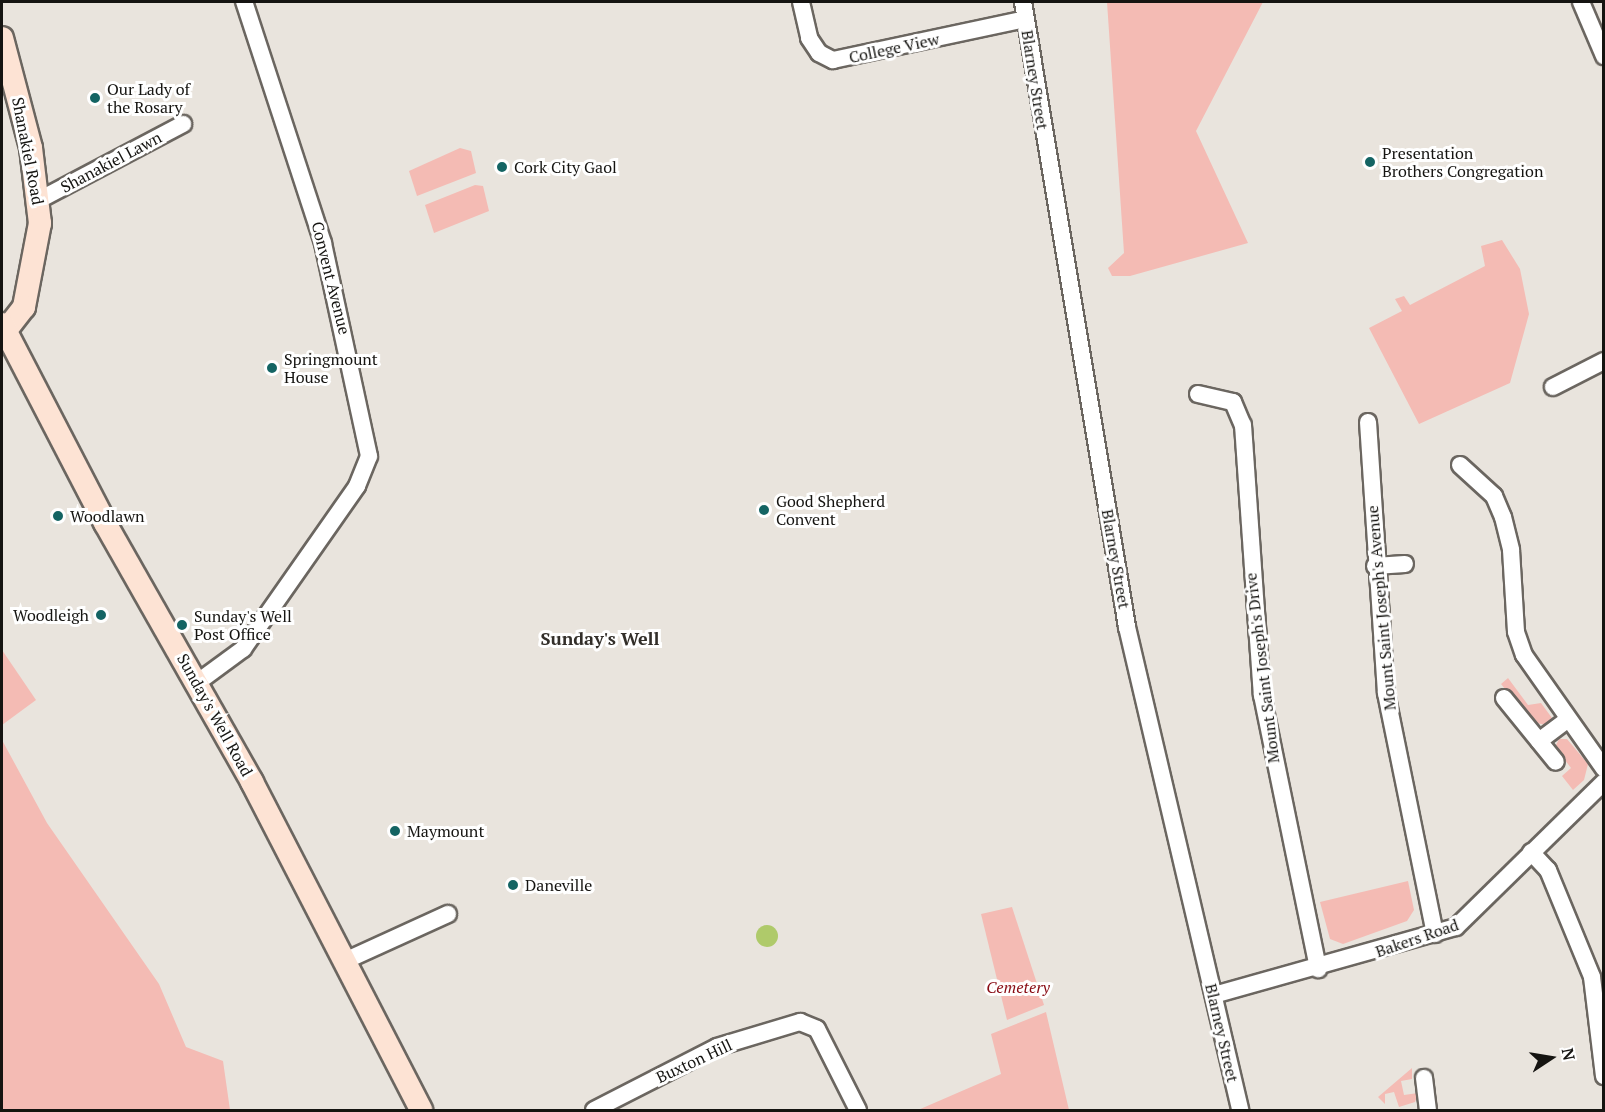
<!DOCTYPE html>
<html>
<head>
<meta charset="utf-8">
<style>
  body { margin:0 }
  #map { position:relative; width:1605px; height:1112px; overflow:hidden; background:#e9e4dd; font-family:"PT Serif",serif }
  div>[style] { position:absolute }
  .green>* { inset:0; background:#f4bbb4 }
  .water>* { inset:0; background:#afca6a }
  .round { border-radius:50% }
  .roads { filter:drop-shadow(2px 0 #6b6660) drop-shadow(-2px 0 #6b6660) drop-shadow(0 2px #6b6660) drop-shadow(0 -2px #6b6660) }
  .street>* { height:16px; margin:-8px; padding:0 8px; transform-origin:8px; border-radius:8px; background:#fff }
  .secondary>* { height:22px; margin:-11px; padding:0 11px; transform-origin:11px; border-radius:11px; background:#fde3d4 }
  .dots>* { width:16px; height:16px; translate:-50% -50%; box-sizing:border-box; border:3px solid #fff; border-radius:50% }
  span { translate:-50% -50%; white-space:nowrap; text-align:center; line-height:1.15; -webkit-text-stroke:6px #fff; paint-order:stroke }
  .street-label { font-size:16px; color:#151411 }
  .poi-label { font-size:16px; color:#151411 }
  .left { translate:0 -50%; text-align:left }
  .right { translate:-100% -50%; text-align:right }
  .park-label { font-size:16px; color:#880a12; font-style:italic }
  .neighbourhood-label { font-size:18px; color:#322e29; font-weight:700 }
  .frame { position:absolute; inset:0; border:3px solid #151411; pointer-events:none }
  .north { position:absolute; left:1521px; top:1028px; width:60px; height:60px; -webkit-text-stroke:4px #fff; paint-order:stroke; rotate:78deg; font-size:16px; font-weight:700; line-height:24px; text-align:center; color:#151411 }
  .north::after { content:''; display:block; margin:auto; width:21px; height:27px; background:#151411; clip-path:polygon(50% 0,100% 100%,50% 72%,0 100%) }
</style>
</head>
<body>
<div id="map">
  <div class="green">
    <div style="clip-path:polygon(1107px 2px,1263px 2px,1196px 131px,1248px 243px,1130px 276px,1112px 276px,1108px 268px,1124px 253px)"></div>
    <div style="clip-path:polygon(460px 148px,471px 151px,476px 173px,417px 196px,409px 171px)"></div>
    <div style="clip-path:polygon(475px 185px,483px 186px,489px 211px,434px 233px,425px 205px)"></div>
    <div style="clip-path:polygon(1502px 240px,1520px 269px,1529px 314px,1510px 383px,1419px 424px,1369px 328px,1402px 311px,1395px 299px,1404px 296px,1410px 305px,1485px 266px,1481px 246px)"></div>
    <div style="clip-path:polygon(2px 650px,36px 700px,2px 725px)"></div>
    <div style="clip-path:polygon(1508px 678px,1528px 705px,1541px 703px,1552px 718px,1546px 725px,1532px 722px,1501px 684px)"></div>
    <div style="clip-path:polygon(1559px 739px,1567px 739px,1588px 764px,1584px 780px,1573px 790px,1562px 776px,1571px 768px,1555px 747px)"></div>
    <div style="clip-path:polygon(2px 740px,47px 823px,159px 984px,186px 1047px,223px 1061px,230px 1110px,2px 1110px)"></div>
    <div style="clip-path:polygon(1408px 881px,1414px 910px,1407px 921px,1343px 944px,1330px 939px,1320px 902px)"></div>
    <div style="clip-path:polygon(1012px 907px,1044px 1005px,1007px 1020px,981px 914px)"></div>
    <div style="clip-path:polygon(1046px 1012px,1069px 1110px,918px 1110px,1001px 1074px,991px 1034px)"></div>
    <div style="clip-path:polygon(1412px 1068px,1412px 1079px,1401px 1081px,1404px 1095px,1418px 1093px,1415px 1102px,1399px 1107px,1394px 1092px,1385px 1094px,1385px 1104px,1378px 1097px)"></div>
  </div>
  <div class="water">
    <div class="round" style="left:756px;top:925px;width:22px;height:22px"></div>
  </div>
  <div class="roads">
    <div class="street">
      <div style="left:801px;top:2px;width:37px;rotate:77deg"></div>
      <div style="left:809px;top:38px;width:18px;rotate:56deg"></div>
      <div style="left:819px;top:53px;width:16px;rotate:27deg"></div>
      <div style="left:833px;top:60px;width:197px;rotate:-12deg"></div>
      <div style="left:1023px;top:2px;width:634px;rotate:80.55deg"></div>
      <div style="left:1127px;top:627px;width:496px;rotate:76.8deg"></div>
      <div style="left:1581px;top:2px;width:59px;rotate:66.9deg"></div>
      <div style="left:39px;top:200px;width:163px;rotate:-27.8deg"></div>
      <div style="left:1553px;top:387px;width:57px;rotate:-27deg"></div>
      <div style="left:1198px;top:394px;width:36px;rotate:13deg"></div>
      <div style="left:1233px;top:402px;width:25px;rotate:67deg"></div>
      <div style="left:1243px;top:425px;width:271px;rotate:86deg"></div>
      <div style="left:1262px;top:695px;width:280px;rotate:78.4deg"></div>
      <div style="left:1368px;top:422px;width:272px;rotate:86.2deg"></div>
      <div style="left:1386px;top:693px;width:246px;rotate:78.5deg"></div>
      <div style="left:1460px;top:465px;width:46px;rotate:42.4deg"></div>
      <div style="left:1494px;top:496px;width:23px;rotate:67deg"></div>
      <div style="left:1503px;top:517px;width:34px;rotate:76deg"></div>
      <div style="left:1511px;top:550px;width:82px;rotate:86.5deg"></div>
      <div style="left:1516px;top:632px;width:24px;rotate:71deg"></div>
      <div style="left:1524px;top:655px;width:139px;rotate:54.9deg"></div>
      <div style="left:1375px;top:566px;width:30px;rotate:-4deg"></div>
      <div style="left:198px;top:682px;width:56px;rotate:-36.3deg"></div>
      <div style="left:243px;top:649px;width:199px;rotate:-55deg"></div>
      <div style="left:357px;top:486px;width:32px;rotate:-68deg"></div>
      <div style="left:369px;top:456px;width:218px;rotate:-102.2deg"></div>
      <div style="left:323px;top:243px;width:254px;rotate:-108.1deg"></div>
      <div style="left:1504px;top:698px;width:82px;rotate:50.9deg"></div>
      <div style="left:1539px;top:741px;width:34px;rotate:-37deg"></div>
      <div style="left:1531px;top:852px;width:25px;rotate:47deg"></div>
      <div style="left:1548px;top:870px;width:116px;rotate:67.6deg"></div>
      <div style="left:1592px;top:977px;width:100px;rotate:83.1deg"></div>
      <div style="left:347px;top:960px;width:111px;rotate:-24.5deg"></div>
      <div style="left:1214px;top:995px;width:251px;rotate:-15.7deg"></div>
      <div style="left:1456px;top:927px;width:207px;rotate:-44.4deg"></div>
      <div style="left:1424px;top:1078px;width:32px;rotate:83deg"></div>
      <div style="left:594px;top:1110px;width:138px;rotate:-27.1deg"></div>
      <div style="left:717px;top:1047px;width:87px;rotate:-16.8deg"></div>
      <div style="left:800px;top:1022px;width:18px;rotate:22deg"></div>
      <div style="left:817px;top:1029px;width:91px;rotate:63.2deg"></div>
    </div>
    <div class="secondary">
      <div style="left:2px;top:38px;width:114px;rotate:75.2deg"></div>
      <div style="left:31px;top:148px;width:76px;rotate:83.2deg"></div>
      <div style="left:40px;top:223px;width:86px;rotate:100.8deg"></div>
      <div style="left:24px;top:307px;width:31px;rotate:128deg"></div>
      <div style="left:2px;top:324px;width:224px;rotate:62.6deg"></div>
      <div style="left:105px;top:523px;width:298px;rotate:60.4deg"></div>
      <div style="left:252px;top:782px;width:369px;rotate:62.7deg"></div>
    </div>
  </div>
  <div class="dots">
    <div style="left:95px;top:98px;background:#146463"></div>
    <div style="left:1370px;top:162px;background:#146463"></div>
    <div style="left:502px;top:167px;background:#146463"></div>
    <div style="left:272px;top:368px;background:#146463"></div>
    <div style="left:764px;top:510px;background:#146463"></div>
    <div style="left:58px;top:516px;background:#146463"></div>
    <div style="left:101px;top:615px;background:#146463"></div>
    <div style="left:182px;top:625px;background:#146463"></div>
    <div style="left:395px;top:831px;background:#146463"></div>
    <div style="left:513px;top:885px;background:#146463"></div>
  </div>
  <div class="street-label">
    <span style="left:894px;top:48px;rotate:-12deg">College View</span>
    <span style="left:1035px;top:80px;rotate:81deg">Blarney Street</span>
    <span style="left:28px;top:151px;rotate:79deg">Shanakiel Road</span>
    <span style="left:111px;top:162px;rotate:-28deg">Shanakiel Lawn</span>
    <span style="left:331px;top:278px;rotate:76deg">Convent Avenue</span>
    <span style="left:1116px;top:559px;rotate:80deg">Blarney Street</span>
    <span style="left:1381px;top:608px;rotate:-95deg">Mount Saint Joseph's Avenue</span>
    <span style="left:1262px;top:668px;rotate:-97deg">Mount Saint Joseph's Drive</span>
    <span style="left:215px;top:715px;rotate:61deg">Sunday's Well Road</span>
    <span style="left:1417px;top:938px;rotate:-19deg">Bakers Road</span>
    <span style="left:1222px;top:1033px;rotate:77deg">Blarney Street</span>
    <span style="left:694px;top:1061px;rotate:-25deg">Buxton Hill</span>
  </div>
  <div class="poi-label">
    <span class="left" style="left:107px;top:98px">Our Lady of<br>the Rosary</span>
    <span class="left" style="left:1382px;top:162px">Presentation<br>Brothers Congregation</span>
    <span class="left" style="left:514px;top:167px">Cork City Gaol</span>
    <span class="left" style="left:284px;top:368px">Springmount<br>House</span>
    <span class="left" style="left:776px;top:510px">Good Shepherd<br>Convent</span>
    <span class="left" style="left:70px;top:516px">Woodlawn</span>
    <span class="right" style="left:89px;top:615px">Woodleigh</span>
    <span class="left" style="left:194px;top:625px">Sunday's Well<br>Post Office</span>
    <span class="left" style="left:407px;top:831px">Maymount</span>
    <span class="left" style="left:525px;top:885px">Daneville</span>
  </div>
  <div class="park-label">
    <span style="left:1018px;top:987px">Cemetery</span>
  </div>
  <div class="neighbourhood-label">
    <span style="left:600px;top:638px">Sunday's Well</span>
  </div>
  <div class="frame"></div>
  <div class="north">N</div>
</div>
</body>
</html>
